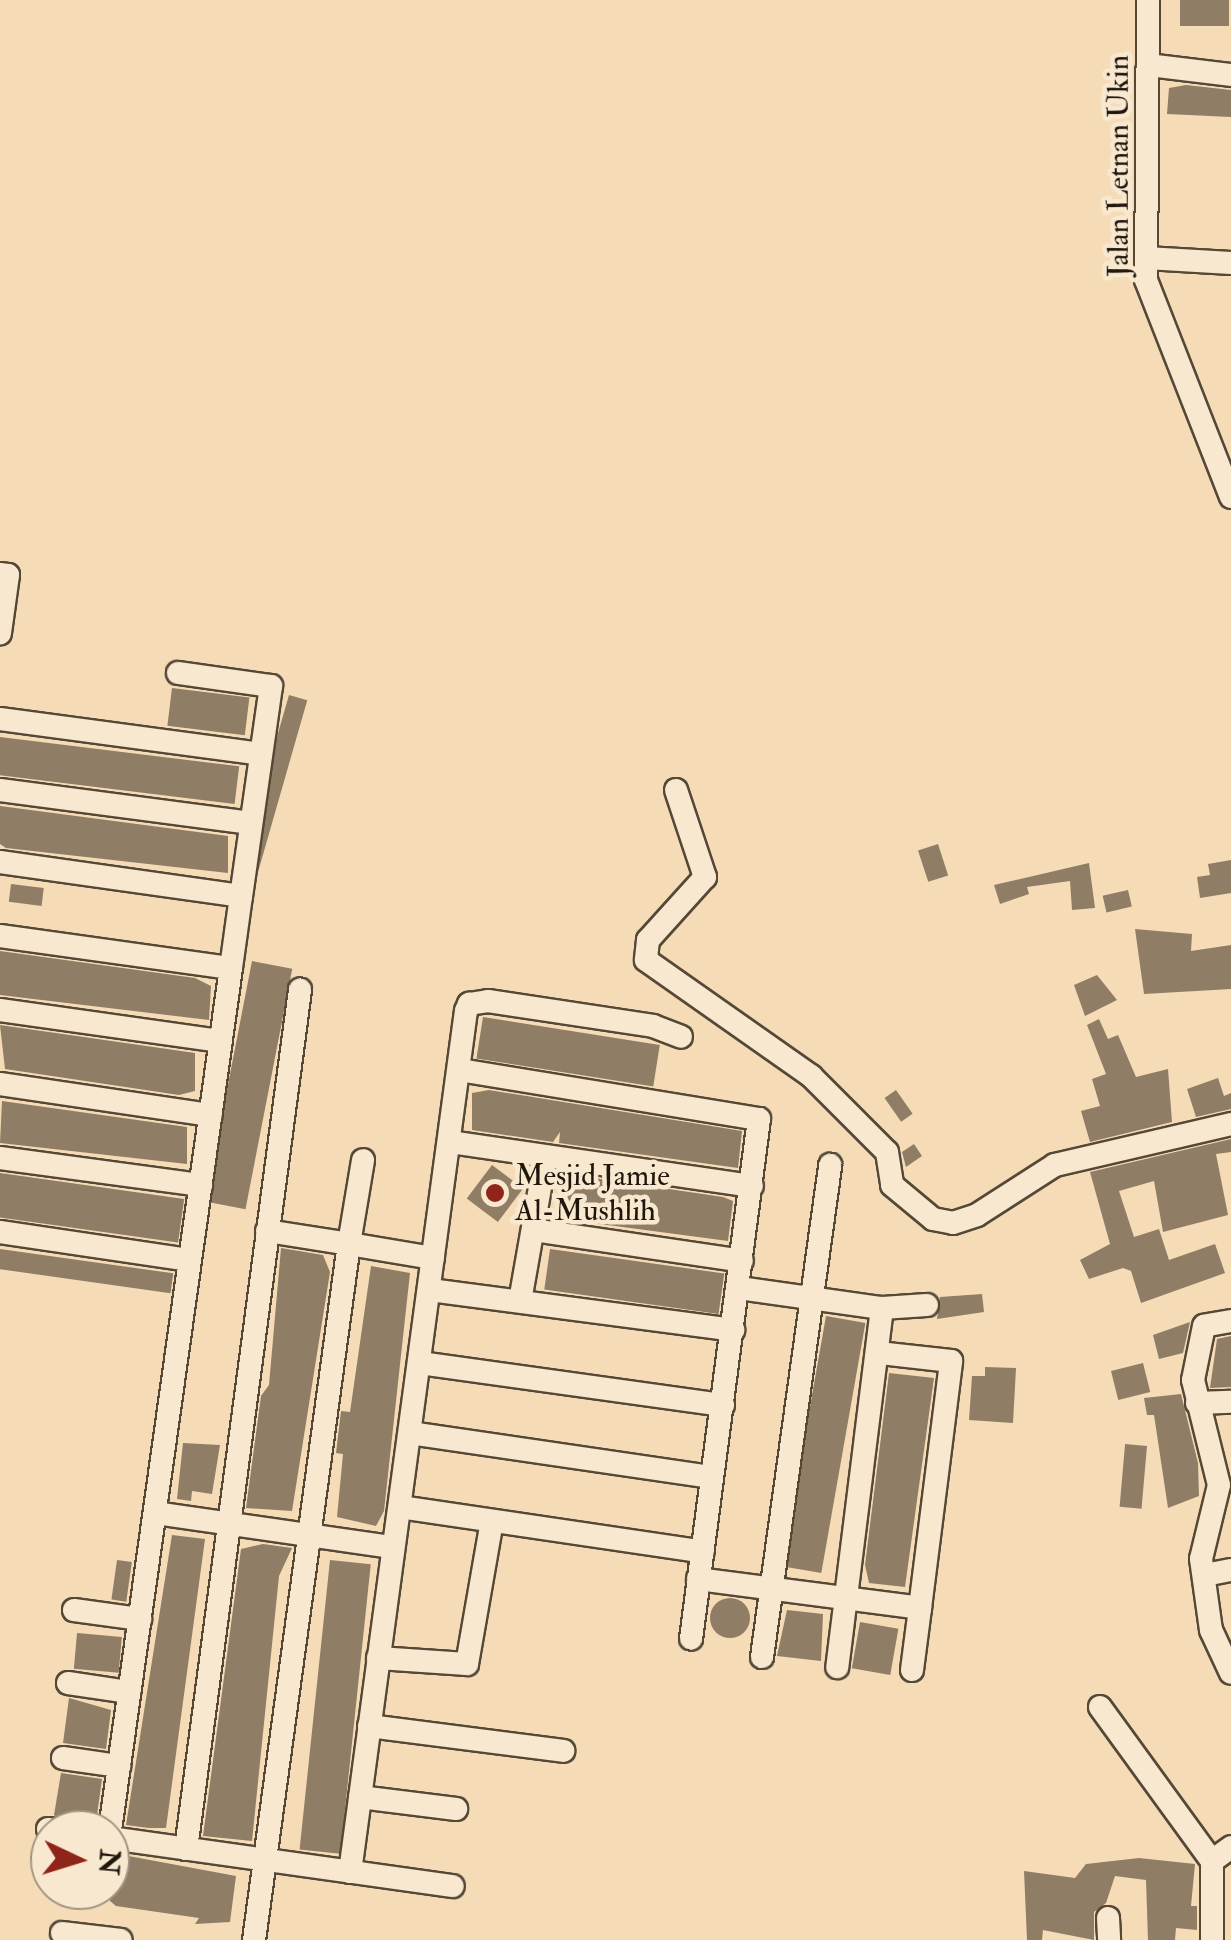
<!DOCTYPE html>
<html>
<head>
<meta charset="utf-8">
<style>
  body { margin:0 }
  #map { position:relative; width:1231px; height:1940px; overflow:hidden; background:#f5dcb7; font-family:"IM FELL Double Pica",serif }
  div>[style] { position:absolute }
  .building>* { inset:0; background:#8f7d65; transform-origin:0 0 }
  .round { border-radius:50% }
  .roads { filter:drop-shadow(2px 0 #554837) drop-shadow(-2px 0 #554837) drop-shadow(0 2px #554837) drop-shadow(0 -2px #554837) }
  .minor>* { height:22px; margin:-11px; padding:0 11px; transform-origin:11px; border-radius:11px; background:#f8e8d0 }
  .dots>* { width:28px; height:28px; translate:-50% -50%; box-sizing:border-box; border:5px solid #f8e8d0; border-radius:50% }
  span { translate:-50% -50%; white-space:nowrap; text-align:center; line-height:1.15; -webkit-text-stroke:9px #f8e8d0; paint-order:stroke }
  .street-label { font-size:30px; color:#20160c }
  .poi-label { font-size:30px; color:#20160c }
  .left { translate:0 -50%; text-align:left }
  .north { position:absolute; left:30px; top:1810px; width:100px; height:100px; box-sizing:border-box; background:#f8e8d0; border:2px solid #a29482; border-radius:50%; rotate:94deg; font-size:28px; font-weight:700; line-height:40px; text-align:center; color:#20160c }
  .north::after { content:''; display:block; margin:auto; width:35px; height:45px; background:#8f2418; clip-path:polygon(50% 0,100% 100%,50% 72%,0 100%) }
</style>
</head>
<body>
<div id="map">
  <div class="building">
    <div style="left:1180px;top:0;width:49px;height:26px"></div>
    <div style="clip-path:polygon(1186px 85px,1231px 90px,1231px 117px,1167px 114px,1169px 88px)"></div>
    <div style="left:172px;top:688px;width:78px;height:38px;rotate:7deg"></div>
    <div style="left:289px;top:695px;width:19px;height:189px;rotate:16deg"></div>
    <div style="left:0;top:737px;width:241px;height:38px;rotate:7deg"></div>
    <div style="clip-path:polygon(0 806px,228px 836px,228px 873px,6px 848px,0 844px)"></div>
    <div style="left:938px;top:844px;width:33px;height:21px;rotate:72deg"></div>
    <div style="clip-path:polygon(1231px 860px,1231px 893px,1200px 898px,1197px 877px,1210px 875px,1208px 864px)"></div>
    <div style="clip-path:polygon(1089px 863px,1095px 908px,1072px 910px,1070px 881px,1027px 887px,1029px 894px,1000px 904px,994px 885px)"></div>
    <div style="left:11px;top:884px;width:33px;height:18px;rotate:7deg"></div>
    <div style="left:1128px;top:890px;width:17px;height:26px;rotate:77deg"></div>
    <div style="clip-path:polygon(1135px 929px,1192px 934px,1191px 951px,1231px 945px,1231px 989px,1144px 994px)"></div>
    <div style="clip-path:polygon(0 951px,195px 978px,211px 986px,209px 1020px,0 995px)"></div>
    <div style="left:252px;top:961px;width:41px;height:245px;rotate:11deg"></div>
    <div style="clip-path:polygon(1097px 975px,1117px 1000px,1085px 1016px,1074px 985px)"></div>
    <div style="left:483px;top:1017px;width:179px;height:42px;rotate:9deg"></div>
    <div style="clip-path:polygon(1099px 1019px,1108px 1039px,1118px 1035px,1136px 1077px,1168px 1069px,1172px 1122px,1090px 1142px,1081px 1111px,1100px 1106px,1092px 1079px,1106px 1074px,1087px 1025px)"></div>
    <div style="clip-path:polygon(0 1025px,195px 1053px,195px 1091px,179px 1095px,5px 1069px)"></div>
    <div style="clip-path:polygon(1218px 1078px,1224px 1096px,1231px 1093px,1231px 1109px,1196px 1117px,1187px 1089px)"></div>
    <div style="clip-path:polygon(489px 1090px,742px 1131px,738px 1168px,559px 1143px,560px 1132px,553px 1142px,472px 1130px,472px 1093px)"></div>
    <div style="left:896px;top:1090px;width:29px;height:14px;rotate:55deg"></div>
    <div style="clip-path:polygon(2px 1101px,187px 1127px,187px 1164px,0 1143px)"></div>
    <div style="clip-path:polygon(1231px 1139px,1231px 1152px,1216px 1154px,1228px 1215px,1163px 1232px,1154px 1181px,1119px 1191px,1134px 1237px,1159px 1229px,1169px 1260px,1215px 1244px,1225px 1273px,1141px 1303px,1131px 1271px,1123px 1268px,1089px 1279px,1080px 1260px,1110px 1244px,1090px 1172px)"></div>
    <div style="clip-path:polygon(914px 1144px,922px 1156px,906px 1167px,902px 1152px)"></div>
    <div style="left:492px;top:1165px;width:39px;height:42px;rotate:37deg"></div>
    <div style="left:0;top:1173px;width:186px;height:44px;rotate:8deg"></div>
    <div style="clip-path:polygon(560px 1173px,723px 1197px,733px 1201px,728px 1241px,555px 1218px)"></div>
    <div style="clip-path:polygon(281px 1248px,323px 1255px,330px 1272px,292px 1511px,246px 1508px,261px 1396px,269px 1385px)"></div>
    <div style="left:0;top:1249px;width:175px;height:20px;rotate:8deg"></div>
    <div style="left:550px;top:1249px;width:176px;height:41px;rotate:8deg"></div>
    <div style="clip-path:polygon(371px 1266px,410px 1273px,384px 1511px,376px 1526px,337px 1517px,343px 1454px,336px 1453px,341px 1411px,350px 1412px)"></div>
    <div style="clip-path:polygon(982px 1294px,984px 1312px,937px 1319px,940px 1297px)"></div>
    <div style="left:826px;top:1316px;width:40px;height:254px;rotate:10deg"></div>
    <div style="clip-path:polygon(1190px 1322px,1183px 1353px,1159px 1359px,1153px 1335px)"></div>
    <div style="clip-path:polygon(1231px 1336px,1231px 1387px,1210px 1388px,1217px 1339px)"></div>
    <div style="left:1143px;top:1363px;width:30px;height:33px;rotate:76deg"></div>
    <div style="clip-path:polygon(985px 1367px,1016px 1368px,1013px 1423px,969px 1420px,972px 1376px,985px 1376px)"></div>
    <div style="clip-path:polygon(889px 1373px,934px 1378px,905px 1587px,869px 1583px,865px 1565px)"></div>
    <div style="clip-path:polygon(1181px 1394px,1198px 1463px,1199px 1496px,1168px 1508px,1154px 1415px,1147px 1415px,1144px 1398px)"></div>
    <div style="clip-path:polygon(183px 1443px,220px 1445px,212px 1494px,192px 1491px,191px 1501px,177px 1499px)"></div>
    <div style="left:1147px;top:1446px;width:63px;height:22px;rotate:95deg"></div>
    <div style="clip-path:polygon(172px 1535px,205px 1539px,166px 1828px,149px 1828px,126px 1825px)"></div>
    <div style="clip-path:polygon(263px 1544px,292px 1548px,279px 1576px,252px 1841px,203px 1836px,241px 1549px)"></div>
    <div style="left:117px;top:1560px;width:15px;height:40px;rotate:8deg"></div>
    <div style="left:330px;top:1560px;width:41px;height:291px;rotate:6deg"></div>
    <div class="round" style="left:710px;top:1598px;width:40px;height:40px"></div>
    <div style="clip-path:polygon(787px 1610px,823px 1614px,821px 1661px,777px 1656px)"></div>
    <div style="left:860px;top:1622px;width:39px;height:47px;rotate:10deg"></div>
    <div style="left:77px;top:1633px;width:45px;height:36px;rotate:5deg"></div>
    <div style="clip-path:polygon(69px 1698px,111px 1710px,106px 1749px,63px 1743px)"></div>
    <div style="clip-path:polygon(61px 1773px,102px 1779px,95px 1830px,70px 1830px,54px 1815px)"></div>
    <div style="clip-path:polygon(123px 1855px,236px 1876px,230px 1922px,195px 1924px,199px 1918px,116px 1906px,110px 1901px,110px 1867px,122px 1868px)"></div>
    <div style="clip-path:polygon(1139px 1858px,1195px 1864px,1191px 1906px,1197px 1906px,1197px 1930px,1176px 1928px,1175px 1940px,1148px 1940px,1146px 1880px,1115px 1876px,1106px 1903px,1094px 1912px,1094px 1940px,1043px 1930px,1042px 1940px,1027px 1940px,1024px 1871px,1075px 1878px,1086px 1864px)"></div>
  </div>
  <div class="roads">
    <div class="minor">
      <div style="left:1148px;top:0;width:280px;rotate:90.4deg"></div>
      <div style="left:1146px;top:280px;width:233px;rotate:68.6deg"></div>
      <div style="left:1148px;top:65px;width:84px;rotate:6.9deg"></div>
      <div style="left:1146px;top:258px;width:85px;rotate:3.4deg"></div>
      <div style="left:0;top:574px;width:8px;rotate:7deg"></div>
      <div style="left:8px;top:575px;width:59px;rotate:97.9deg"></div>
      <div style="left:178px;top:673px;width:94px;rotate:8deg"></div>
      <div style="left:271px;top:686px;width:212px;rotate:98.1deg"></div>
      <div style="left:0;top:719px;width:263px;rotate:7.6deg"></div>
      <div style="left:0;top:790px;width:253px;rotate:7.5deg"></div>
      <div style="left:676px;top:790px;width:92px;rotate:71.6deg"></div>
      <div style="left:705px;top:877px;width:85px;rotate:132.1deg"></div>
      <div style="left:648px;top:940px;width:20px;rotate:96deg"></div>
      <div style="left:646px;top:960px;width:202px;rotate:35.1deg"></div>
      <div style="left:811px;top:1076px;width:107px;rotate:45deg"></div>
      <div style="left:887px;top:1152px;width:33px;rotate:81deg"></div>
      <div style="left:892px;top:1185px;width:53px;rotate:39.7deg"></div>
      <div style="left:933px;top:1219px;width:20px;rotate:11deg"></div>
      <div style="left:953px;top:1223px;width:25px;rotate:-18deg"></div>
      <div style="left:977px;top:1215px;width:93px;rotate:-32.7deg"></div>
      <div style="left:1055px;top:1165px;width:181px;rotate:-13.1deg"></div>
      <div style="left:0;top:862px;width:243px;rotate:8deg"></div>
      <div style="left:241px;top:896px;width:73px;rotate:97.9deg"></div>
      <div style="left:0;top:936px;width:233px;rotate:7.9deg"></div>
      <div style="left:231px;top:968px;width:870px;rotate:97.99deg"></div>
      <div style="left:0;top:1010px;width:223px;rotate:8deg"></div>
      <div style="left:459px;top:1070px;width:304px;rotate:9.3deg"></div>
      <div style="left:759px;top:1119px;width:524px;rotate:97.45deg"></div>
      <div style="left:0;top:1084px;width:213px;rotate:8.4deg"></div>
      <div style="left:450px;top:1142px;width:305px;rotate:8.3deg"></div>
      <div style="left:0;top:1158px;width:203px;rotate:7.7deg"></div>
      <div style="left:533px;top:1230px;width:211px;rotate:8.4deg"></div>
      <div style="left:267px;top:1231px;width:83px;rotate:9deg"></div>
      <div style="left:349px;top:1244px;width:85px;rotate:-80.5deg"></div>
      <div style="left:0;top:1232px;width:192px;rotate:8.4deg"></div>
      <div style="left:739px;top:1288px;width:144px;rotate:8deg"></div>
      <div style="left:882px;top:1308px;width:362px;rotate:97.1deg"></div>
      <div style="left:430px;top:1290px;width:306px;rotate:7.5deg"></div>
      <div style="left:520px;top:1301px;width:144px;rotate:-80deg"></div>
      <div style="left:882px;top:1308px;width:45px;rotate:-3.8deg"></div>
      <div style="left:1231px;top:1321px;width:27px;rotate:170deg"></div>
      <div style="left:1204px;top:1326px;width:55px;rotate:101.5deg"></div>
      <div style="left:1193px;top:1380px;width:108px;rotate:76.1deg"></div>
      <div style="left:1219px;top:1485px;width:76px;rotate:103.7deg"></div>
      <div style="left:1201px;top:1559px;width:72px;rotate:82deg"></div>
      <div style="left:1211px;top:1630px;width:47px;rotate:65.1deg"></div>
      <div style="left:420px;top:1363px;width:306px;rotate:7.9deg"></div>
      <div style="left:1197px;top:1403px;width:34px;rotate:-2deg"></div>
      <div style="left:410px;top:1433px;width:305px;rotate:8.3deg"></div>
      <div style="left:400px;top:1507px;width:306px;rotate:8.4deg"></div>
      <div style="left:155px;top:1513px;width:239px;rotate:8.2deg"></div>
      <div style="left:1205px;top:1575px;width:26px;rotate:-11deg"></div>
      <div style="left:698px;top:1579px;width:224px;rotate:7.4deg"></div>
      <div style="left:920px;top:1608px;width:249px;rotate:-82.8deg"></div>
      <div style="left:951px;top:1361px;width:71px;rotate:-173.6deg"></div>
      <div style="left:74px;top:1610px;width:67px;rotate:7.8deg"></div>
      <div style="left:762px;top:1657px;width:497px;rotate:-82.1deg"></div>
      <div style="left:378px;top:1658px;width:89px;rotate:3.9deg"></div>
      <div style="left:467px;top:1664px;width:145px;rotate:-80.1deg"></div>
      <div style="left:912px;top:1670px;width:63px;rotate:-82.6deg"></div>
      <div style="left:68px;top:1683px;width:62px;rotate:8.4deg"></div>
      <div style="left:1100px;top:1707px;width:190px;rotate:54deg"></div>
      <div style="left:369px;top:1726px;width:196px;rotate:7.3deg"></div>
      <div style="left:63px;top:1758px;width:57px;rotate:8.1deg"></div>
      <div style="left:360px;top:1797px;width:97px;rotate:7.1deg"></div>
      <div style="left:48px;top:1829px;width:7px;rotate:8deg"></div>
      <div style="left:110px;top:1838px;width:346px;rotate:8deg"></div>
      <div style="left:186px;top:1849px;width:867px;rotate:-82.44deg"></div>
      <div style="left:350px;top:1872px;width:869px;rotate:-82.33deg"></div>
      <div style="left:466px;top:1011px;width:8px;rotate:-67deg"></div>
      <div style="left:469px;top:1004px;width:19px;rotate:-9deg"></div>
      <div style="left:488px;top:1001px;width:167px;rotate:8.6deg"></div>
      <div style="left:653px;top:1026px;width:30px;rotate:21deg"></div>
      <div style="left:1108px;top:1918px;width:22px;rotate:87deg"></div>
      <div style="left:62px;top:1933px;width:59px;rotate:6.8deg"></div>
      <div style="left:254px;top:1940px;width:702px;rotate:-82.23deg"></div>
      <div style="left:349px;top:1244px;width:85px;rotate:9.5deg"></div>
      <div style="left:1212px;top:1940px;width:79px;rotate:-90deg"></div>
      <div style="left:1212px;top:1861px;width:24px;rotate:-36deg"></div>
    </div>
  </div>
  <div class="dots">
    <div style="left:495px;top:1193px;background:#8f2418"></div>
  </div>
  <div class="street-label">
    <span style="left:1119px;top:166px;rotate:-90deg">Jalan Letnan Ukin</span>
  </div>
  <div class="poi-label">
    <span class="left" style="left:515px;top:1193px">Mesjid Jamie<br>Al-Mushlih</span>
  </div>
  <div class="north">N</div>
</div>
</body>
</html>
